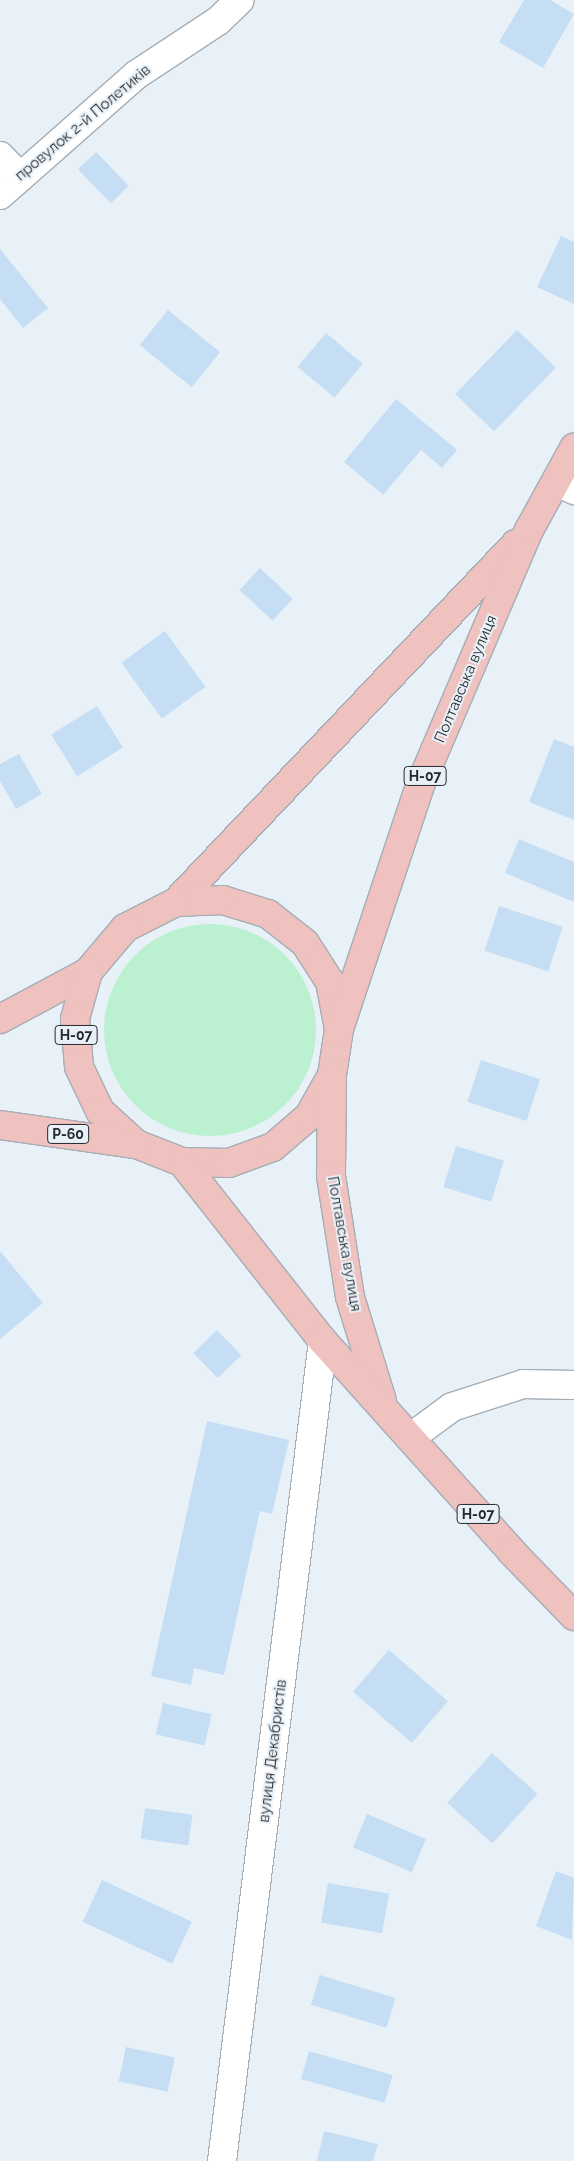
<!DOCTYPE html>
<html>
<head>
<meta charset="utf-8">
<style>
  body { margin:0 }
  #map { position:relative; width:574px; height:2161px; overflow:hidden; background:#e8f1f8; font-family:Raleway,sans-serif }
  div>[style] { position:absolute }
  .green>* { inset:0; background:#bbf1d0 }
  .round { border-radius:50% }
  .building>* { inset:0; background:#c5def4; transform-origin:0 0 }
  .roads { filter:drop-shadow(1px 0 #a6aeb5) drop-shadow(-1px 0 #a6aeb5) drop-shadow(0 1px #a6aeb5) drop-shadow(0 -1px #a6aeb5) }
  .street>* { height:28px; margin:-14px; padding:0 14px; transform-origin:14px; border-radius:14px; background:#fff }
  .primary>* { height:28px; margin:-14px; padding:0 14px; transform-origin:14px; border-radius:14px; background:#efc1bf }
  span { translate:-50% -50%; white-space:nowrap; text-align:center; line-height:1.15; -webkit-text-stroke:4px #e8f1f8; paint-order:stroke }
  .shield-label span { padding:1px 4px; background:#e8f1f8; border:1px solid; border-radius:4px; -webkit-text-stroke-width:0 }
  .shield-label { font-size:14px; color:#26292c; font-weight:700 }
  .street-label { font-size:15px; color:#26292c }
</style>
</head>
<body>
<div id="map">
  <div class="green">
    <div class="round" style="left:104px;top:924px;width:212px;height:212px"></div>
  </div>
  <div class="building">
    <div style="clip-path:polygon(524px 0,550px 0,574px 14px,543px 68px,499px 42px)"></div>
    <div style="left:96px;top:152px;width:47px;height:25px;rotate:46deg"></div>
    <div style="clip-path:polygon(561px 236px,574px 242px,574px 304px,537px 287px)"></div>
    <div style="clip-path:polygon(0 249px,48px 308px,23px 328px,0 299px)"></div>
    <div style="left:168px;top:310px;width:67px;height:45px;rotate:39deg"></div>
    <div style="left:517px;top:330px;width:54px;height:89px;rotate:44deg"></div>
    <div style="left:326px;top:333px;width:48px;height:44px;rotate:40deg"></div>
    <div style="clip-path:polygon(396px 399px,457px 450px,442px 468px,421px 450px,383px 495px,344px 462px)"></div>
    <div style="left:260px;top:568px;width:45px;height:30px;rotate:43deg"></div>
    <div style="left:165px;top:631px;width:69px;height:54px;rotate:54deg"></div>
    <div style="left:97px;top:706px;width:49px;height:54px;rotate:58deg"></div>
    <div style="clip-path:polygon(554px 739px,574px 747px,574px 820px,529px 802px)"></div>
    <div style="clip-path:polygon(19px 754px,42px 794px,16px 809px,0 781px,0 764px)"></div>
    <div style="clip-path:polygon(519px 839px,574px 862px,574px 902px,505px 873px)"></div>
    <div style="left:499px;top:906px;width:67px;height:47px;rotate:18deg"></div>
    <div style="left:481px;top:1060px;width:62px;height:44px;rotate:18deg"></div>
    <div style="left:456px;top:1146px;width:50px;height:43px;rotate:17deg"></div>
    <div style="clip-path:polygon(0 1251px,43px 1303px,0 1339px)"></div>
    <div style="left:217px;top:1330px;width:35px;height:33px;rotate:46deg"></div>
    <div style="clip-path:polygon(207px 1421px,289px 1440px,272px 1514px,260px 1511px,224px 1675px,194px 1668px,191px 1685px,151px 1676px)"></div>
    <div style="left:389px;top:1650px;width:78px;height:55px;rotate:41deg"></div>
    <div style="left:163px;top:1703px;width:50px;height:32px;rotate:13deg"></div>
    <div style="left:492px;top:1753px;width:61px;height:67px;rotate:42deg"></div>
    <div style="left:145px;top:1808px;width:48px;height:31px;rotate:8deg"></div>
    <div style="left:367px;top:1814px;width:64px;height:36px;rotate:23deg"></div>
    <div style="clip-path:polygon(556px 1871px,574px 1878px,572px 1940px,536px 1926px)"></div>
    <div style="left:102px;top:1880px;width:99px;height:46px;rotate:25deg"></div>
    <div style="left:328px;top:1883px;width:62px;height:40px;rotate:10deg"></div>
    <div style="left:320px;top:1975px;width:79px;height:31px;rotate:17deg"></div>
    <div style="left:126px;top:2047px;width:50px;height:35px;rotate:12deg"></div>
    <div style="left:309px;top:2051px;width:87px;height:29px;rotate:16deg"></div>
    <div style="clip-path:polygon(324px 2131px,378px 2144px,373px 2161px,317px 2161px)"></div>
  </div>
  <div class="roads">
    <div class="street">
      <div style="left:0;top:156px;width:29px;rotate:46deg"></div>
      <div style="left:0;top:195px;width:181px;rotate:-41.4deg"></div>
      <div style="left:136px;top:75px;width:98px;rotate:-33.4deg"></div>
      <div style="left:218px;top:21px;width:30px;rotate:-44deg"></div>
      <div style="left:556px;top:482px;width:20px;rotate:24deg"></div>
      <div style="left:410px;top:1438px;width:52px;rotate:-36.4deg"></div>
      <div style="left:452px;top:1407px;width:75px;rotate:-17.9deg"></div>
      <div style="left:523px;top:1384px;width:51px;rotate:1.1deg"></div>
      <div style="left:222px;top:2161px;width:826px;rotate:-82.98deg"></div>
    </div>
    <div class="primary">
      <div style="left:176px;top:902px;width:494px;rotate:-46.5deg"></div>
      <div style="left:0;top:1019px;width:100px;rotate:-28.1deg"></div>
      <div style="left:339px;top:1029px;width:48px;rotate:-100.8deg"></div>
      <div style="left:330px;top:982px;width:46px;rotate:-122.7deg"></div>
      <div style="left:305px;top:943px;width:47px;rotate:-141.9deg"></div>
      <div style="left:268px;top:914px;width:47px;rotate:-162.7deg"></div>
      <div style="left:223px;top:900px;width:47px;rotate:177.6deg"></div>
      <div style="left:176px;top:902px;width:57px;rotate:153deg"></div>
      <div style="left:125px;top:928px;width:57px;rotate:130.1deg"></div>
      <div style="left:88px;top:972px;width:49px;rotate:105.5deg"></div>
      <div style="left:75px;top:1019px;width:48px;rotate:85.2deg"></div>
      <div style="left:79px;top:1067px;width:49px;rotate:64.5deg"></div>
      <div style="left:100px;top:1111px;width:49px;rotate:42.5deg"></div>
      <div style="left:136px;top:1144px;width:49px;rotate:21.4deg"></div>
      <div style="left:182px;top:1162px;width:47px;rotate:1.2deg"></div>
      <div style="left:229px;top:1163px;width:47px;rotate:-20deg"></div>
      <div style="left:273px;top:1147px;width:48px;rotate:-40.7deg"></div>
      <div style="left:309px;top:1116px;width:47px;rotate:-60.7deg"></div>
      <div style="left:332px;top:1075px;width:47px;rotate:-81.3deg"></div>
      <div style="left:339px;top:1029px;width:259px;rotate:-71.6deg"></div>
      <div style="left:421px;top:783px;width:275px;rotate:-66.9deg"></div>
      <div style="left:529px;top:530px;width:94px;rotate:-61.2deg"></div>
      <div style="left:332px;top:1077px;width:99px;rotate:90.6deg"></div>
      <div style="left:331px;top:1176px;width:122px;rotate:81.1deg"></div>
      <div style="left:350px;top:1297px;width:109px;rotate:72.9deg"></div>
      <div style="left:0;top:1125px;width:137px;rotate:8deg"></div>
      <div style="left:182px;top:1162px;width:228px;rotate:51.8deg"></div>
      <div style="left:323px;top:1341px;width:283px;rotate:48.1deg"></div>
      <div style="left:512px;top:1552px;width:89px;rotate:45.9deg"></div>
    </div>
  </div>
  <div class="shield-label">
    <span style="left:425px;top:776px">Н-07</span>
    <span style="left:76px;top:1035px">Н-07</span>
    <span style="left:68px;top:1134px">Р-60</span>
    <span style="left:478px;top:1514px">Н-07</span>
  </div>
  <div class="street-label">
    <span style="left:83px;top:123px;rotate:-40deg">провулок 2-й Полетиків</span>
    <span style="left:466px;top:679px;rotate:-67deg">Полтавська вулиця</span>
    <span style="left:344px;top:1244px;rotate:80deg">Полтавська вулиця</span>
    <span style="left:273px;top:1751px;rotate:-83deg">вулиця Декабристів</span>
  </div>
</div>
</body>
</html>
